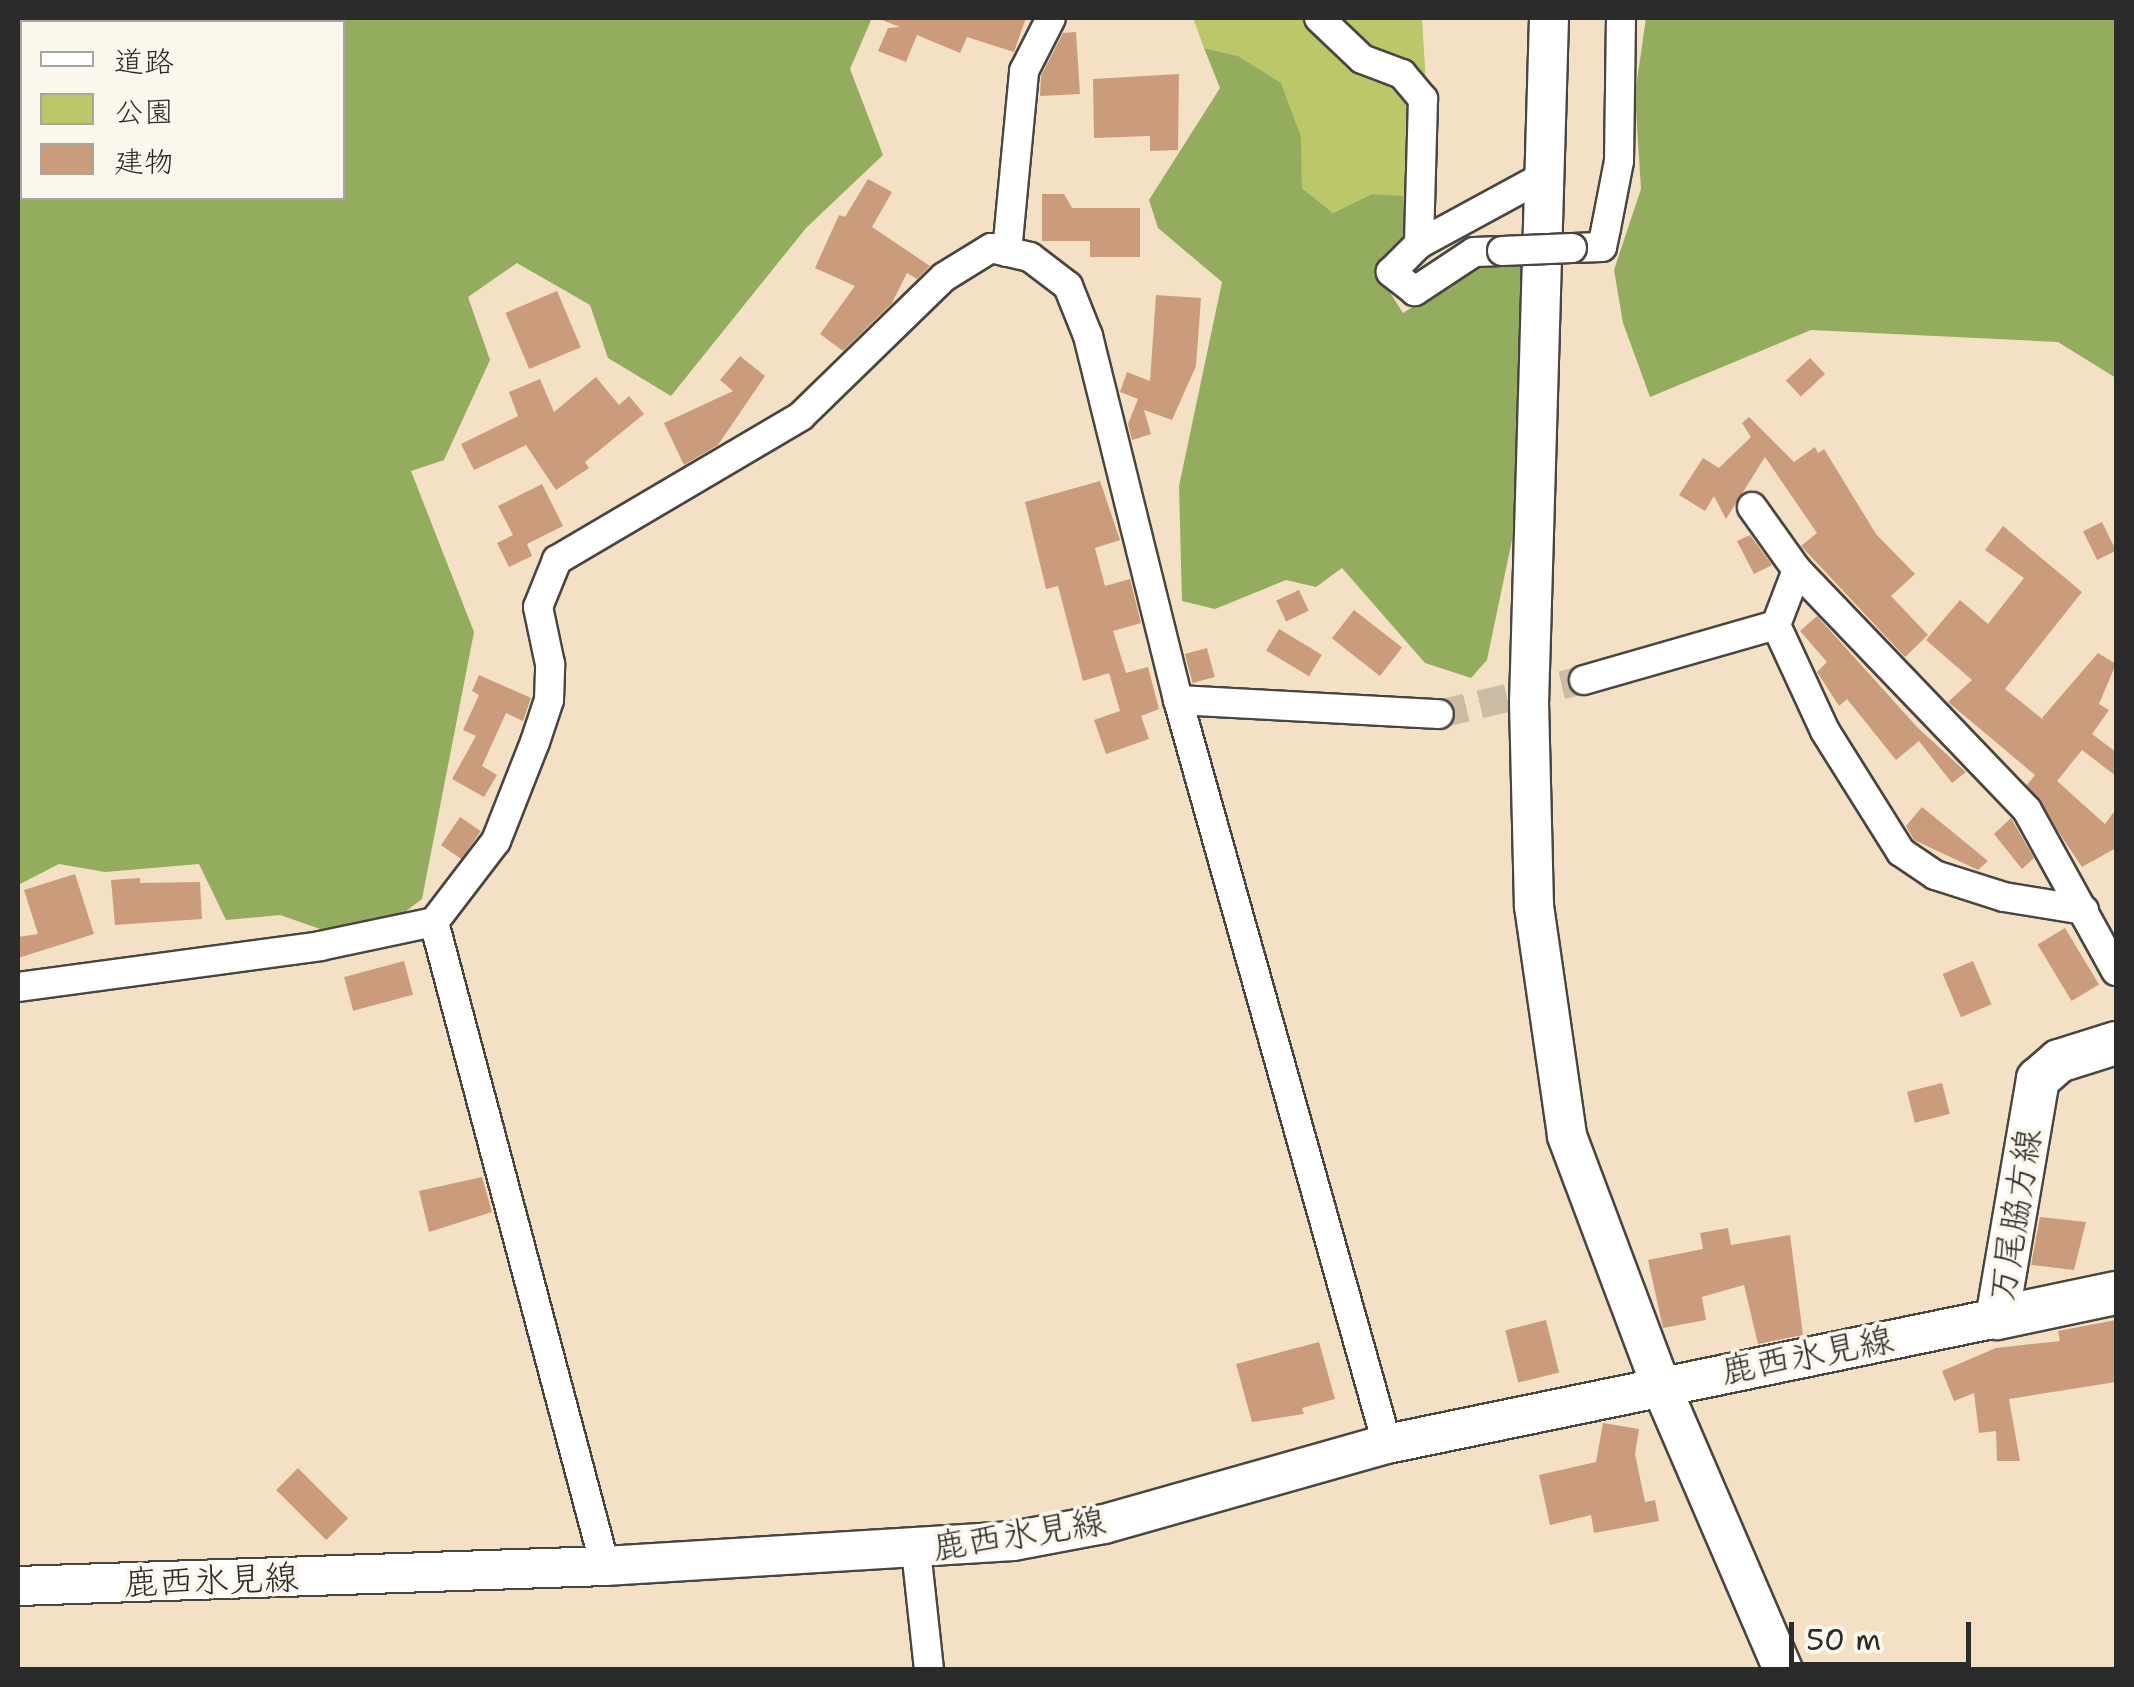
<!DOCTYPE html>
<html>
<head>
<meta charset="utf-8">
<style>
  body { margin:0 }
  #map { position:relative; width:2134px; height:1687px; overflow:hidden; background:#f4e0c5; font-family:"Shantell Sans","Klee One",sans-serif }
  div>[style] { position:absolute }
  .green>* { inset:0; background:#bbc769 }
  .forest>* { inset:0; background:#94ac5d }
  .building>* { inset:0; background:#cb9c7c; transform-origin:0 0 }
  .street-tunnel>* { height:28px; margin-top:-14px; transform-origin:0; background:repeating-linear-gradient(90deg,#ccbca6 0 28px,transparent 0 42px) }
  .roads { filter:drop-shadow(2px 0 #494642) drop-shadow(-2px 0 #494642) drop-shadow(0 2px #494642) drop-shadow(0 -2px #494642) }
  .street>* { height:28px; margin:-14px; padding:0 14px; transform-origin:14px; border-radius:14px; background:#fff }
  .secondary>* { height:38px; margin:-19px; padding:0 19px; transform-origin:19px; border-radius:19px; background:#fff }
  .primary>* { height:42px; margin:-21px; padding:0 21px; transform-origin:21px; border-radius:21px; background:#fff }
  .bridges { filter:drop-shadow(2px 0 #494642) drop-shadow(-2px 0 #494642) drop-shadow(0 2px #494642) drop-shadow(0 -2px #494642) }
  .street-bridge>* { height:28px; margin:-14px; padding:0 14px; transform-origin:14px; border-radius:14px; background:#fff }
  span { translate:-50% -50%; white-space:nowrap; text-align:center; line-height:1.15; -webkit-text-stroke:8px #fbf7ec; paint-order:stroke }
  .street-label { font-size:35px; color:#2b2b2b }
  .frame { position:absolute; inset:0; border:20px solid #2b2b2b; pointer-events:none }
  .legend { position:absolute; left:20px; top:20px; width:325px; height:180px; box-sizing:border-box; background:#fbf7ec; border:2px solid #a8a59f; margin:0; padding:12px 18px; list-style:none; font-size:30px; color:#2b2b2b }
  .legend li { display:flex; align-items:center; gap:20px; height:50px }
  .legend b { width:50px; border:2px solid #a8a59f }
  .scale { position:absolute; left:1789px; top:1622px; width:182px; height:45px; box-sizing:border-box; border:5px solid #2b2b2b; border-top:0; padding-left:12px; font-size:30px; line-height:35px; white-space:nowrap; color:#2b2b2b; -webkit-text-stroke:8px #fbf7ec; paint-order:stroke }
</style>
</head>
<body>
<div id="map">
  <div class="green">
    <div style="clip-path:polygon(1193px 18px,1422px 18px,1433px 201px,1372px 194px,1333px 213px,1302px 188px,1300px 136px,1238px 56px,1204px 48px)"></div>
  </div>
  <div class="forest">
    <div style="clip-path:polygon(evenodd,18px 18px,872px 18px,850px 69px,883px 155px,806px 228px,671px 396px,608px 358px,590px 305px,517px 263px,468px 297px,490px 360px,444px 460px,411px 471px,474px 632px,422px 899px,393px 921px,326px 931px,280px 915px,226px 920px,199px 864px,105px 872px,59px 864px,18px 885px,18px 18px,22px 22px,342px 22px,342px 198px,22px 198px,22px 22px)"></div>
    <div style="clip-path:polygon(1646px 18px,2116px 18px,2116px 378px,2058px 342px,1811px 330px,1650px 397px,1623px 323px,1614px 270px,1641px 189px,1635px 94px)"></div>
    <div style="clip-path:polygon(1204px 48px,1238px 56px,1281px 83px,1301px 137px,1302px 188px,1333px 213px,1372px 194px,1403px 196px,1410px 225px,1382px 280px,1403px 313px,1475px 267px,1526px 264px,1518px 511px,1487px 660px,1471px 678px,1425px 663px,1342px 568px,1316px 587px,1286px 580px,1215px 609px,1182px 601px,1179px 486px,1222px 282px,1158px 228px,1149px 200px,1220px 88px)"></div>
  </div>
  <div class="building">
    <div style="clip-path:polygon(877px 18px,1026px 18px,1014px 52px,967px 37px,960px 53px,917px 35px,906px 62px,878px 51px,888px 28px,900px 27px)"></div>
    <div style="clip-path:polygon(1076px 32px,1080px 94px,1040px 96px,1041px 76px,1063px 33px)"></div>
    <div style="clip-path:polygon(1179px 74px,1178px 150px,1150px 151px,1150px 136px,1094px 138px,1093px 79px)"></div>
    <div style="clip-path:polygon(868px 179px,892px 192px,872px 227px,930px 266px,917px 279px,907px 273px,892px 303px,843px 351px,820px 334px,855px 286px,815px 268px,839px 215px,845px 217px)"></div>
    <div style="clip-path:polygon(1042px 194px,1064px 194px,1072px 208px,1140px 208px,1140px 257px,1090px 257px,1090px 241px,1042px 241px)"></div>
    <div style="left:557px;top:291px;width:61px;height:56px;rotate:67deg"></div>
    <div style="clip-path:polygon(1156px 295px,1201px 298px,1196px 366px,1172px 420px,1144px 410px,1151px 434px,1132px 440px,1128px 424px,1138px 399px,1120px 392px,1127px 372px,1150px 381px)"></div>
    <div style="clip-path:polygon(740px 356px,765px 376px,718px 445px,684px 465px,664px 423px,733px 391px,720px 380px)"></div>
    <div style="left:1810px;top:358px;width:22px;height:33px;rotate:47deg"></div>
    <div style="clip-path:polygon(596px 377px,619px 405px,629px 396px,644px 414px,585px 462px,589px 468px,556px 490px,526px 445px,474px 470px,461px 444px,518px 416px,509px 392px,540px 379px,554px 412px)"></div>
    <div style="clip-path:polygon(1749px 417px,1794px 462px,1815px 447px,1818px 453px,1824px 449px,1876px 534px,1915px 574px,1891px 596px,1928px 635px,1905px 657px,1801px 546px,1817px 533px,1765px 457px,1726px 519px,1714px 496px,1705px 511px,1679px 495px,1703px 458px,1719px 468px,1751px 437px,1742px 423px)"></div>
    <div style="clip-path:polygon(1100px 481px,1120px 540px,1095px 548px,1105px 586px,1130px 579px,1141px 623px,1113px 631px,1126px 673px,1148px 667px,1159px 709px,1141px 716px,1149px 739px,1106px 754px,1094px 720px,1120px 711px,1109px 673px,1083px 681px,1058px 586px,1046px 589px,1025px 502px)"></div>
    <div style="clip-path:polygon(542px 484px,563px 526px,527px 544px,532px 556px,509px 567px,497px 543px,513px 535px,498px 506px)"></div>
    <div style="left:2102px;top:522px;width:32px;height:21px;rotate:64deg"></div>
    <div style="clip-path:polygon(2003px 526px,2082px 592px,2005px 689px,2046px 722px,2042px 718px,2098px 653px,2116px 664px,2099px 704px,2109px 710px,2092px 734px,2116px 752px,2116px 776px,2082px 750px,2057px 781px,2105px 824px,2116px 809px,2116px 848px,2082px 867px,2027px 785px,2035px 775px,1948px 702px,1972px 680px,1926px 640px,1960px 600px,1988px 624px,2024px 578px,1985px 550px)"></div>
    <div style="clip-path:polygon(1750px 535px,1772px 565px,1754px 574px,1737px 541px)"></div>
    <div style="left:1299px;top:590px;width:23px;height:25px;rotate:65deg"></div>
    <div style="left:1354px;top:610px;width:61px;height:36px;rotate:38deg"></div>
    <div style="clip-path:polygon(1817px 616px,1918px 728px,1966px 772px,1952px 783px,1919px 741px,1896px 760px,1847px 699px,1839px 706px,1817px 672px,1827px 662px,1800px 631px)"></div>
    <div style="left:1279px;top:629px;width:50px;height:25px;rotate:31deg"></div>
    <div style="left:1207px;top:648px;width:30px;height:23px;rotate:75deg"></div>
    <div style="clip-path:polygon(479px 675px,531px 698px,523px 721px,506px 713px,482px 766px,497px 775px,484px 797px,452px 779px,476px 736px,463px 730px,479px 695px,472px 691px)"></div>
    <div style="clip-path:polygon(1922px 807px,1960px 838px,1988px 861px,1978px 870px,1914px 840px,1906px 826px)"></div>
    <div style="left:460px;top:817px;width:25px;height:34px;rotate:34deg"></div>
    <div style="clip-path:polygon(2011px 818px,2034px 858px,2022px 869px,1994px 834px)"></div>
    <div style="clip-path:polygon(75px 874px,94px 934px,18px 958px,18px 937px,38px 934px,24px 890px)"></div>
    <div style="clip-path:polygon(140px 878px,140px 883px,200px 882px,202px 919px,115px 925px,111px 880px)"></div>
    <div style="left:2065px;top:928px;width:66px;height:32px;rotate:59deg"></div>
    <div style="left:404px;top:961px;width:35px;height:62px;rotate:75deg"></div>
    <div style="left:1973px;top:961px;width:47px;height:33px;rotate:67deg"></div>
    <div style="left:1942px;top:1083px;width:32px;height:36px;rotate:76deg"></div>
    <div style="clip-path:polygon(482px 1177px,492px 1212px,429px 1232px,419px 1191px)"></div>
    <div style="clip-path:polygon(2040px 1217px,2086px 1222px,2074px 1270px,2031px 1265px)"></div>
    <div style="clip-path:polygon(1728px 1228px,1731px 1245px,1790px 1235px,1803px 1335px,1758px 1344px,1744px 1285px,1702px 1297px,1706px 1320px,1663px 1328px,1648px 1260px,1703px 1249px,1700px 1233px)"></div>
    <div style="left:1546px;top:1320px;width:54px;height:42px;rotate:76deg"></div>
    <div style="clip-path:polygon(2116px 1320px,2116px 1382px,2009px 1399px,2020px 1461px,1997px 1461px,1996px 1431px,1979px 1433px,1974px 1393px,1954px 1401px,1942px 1371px,1996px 1348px,2060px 1341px,2058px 1331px)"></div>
    <div style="clip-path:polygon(1319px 1342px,1335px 1399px,1302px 1408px,1304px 1414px,1252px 1422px,1236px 1364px)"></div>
    <div style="clip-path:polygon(1603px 1423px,1639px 1429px,1635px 1454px,1645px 1502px,1655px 1500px,1659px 1521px,1594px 1533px,1591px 1515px,1550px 1525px,1539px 1475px,1596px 1462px)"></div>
    <div style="left:298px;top:1468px;width:71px;height:31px;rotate:45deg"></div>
  </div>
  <div class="street-tunnel">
    <div style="left:1439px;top:714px;width:149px;rotate:-13.2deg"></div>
  </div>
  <div class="roads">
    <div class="street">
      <div style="left:1319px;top:18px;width:59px;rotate:43.6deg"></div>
      <div style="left:1362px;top:59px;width:43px;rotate:20.6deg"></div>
      <div style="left:1402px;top:74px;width:33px;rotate:50deg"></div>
      <div style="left:1423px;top:99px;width:145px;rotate:91.6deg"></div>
      <div style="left:1572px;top:248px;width:30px;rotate:-2deg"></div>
      <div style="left:1602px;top:247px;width:19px;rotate:-78deg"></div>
      <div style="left:1606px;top:228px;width:68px;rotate:-79deg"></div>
      <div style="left:1619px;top:161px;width:143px;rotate:-89.2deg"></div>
      <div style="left:1502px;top:251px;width:28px;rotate:178deg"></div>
      <div style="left:1474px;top:252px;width:71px;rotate:146.5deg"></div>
      <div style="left:1415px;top:291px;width:31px;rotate:-142deg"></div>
      <div style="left:1391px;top:272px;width:40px;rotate:-45deg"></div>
      <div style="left:1419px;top:244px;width:145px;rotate:-28.5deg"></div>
      <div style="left:1007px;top:252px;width:182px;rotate:-84.6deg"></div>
      <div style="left:1024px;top:71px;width:59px;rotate:-63deg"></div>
      <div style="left:1752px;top:507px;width:77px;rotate:54.5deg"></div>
      <div style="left:1797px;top:570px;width:332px;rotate:46.2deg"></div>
      <div style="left:2027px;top:810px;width:184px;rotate:61.1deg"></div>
      <div style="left:1797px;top:570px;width:59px;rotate:110.9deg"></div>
      <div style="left:1776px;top:625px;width:117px;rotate:65.2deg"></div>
      <div style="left:1825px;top:731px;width:143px;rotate:57.9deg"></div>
      <div style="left:1901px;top:852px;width:41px;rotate:34.1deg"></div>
      <div style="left:1935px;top:875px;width:72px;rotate:17.7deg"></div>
      <div style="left:2004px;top:897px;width:81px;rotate:9.2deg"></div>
      <div style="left:1584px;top:680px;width:200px;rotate:-16deg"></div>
      <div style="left:1178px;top:700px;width:261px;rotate:3.1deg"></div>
      <div style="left:434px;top:922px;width:666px;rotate:75.13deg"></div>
      <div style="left:18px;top:987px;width:305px;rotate:-7.7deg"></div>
      <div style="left:320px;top:946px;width:116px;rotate:-11.9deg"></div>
      <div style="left:434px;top:922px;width:102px;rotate:-52.6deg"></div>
      <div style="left:496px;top:841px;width:106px;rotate:-68.5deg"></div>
      <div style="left:535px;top:742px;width:44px;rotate:-71.6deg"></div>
      <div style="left:549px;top:700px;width:36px;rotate:-88deg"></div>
      <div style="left:550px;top:664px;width:58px;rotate:-101.9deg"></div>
      <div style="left:538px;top:607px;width:51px;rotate:-68deg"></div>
      <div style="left:557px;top:560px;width:283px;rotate:-30.5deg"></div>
      <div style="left:801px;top:416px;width:199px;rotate:-44.2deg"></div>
      <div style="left:944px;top:277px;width:55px;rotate:-31.7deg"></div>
      <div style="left:991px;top:248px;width:40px;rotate:13deg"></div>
      <div style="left:1030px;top:257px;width:48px;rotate:37.3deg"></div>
      <div style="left:1068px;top:286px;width:54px;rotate:68.2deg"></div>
      <div style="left:1088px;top:336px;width:375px;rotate:76.1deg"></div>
      <div style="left:1178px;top:700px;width:773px;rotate:74.31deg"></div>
      <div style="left:916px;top:1550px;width:121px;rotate:83.8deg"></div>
    </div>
    <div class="secondary">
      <div style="left:1549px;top:18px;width:684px;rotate:91.67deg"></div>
      <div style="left:1529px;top:702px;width:204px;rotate:88.6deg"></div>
      <div style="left:1534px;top:906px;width:232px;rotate:81.8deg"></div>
      <div style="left:1567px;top:1136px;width:265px;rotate:69.4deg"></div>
      <div style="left:1660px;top:1384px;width:311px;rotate:66.7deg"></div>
      <div style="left:18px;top:1586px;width:587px;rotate:-1.95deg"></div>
      <div style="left:605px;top:1566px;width:409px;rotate:-3.5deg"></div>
      <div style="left:1013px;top:1541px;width:93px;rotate:-10.6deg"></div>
      <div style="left:1104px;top:1524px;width:294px;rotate:-15.8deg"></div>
      <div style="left:1387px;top:1444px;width:623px;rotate:-11.67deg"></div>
    </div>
    <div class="primary">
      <div style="left:2116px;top:1043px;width:60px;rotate:162.5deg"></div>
      <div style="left:2059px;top:1061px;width:28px;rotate:139deg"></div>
      <div style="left:2038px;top:1079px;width:242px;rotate:99.7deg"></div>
      <div style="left:1997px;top:1318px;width:122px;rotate:-11.9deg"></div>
    </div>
  </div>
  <div class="bridges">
    <div class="street-bridge">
      <div style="left:1502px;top:251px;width:70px;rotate:-2.5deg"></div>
    </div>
  </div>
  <div class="street-label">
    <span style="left:2015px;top:1215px;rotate:-81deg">万尾脇方線</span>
    <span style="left:1807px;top:1355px;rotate:-11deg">鹿西氷見線</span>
    <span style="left:1019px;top:1534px;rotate:-9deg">鹿西氷見線</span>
    <span style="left:211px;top:1580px;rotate:-2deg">鹿西氷見線</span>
  </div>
  <div class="frame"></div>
  <ul class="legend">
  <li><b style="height:12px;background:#fff"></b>道路</li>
  <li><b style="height:28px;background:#bbc769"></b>公園</li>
  <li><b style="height:28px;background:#cb9c7c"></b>建物</li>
  </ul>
  <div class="scale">50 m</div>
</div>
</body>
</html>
